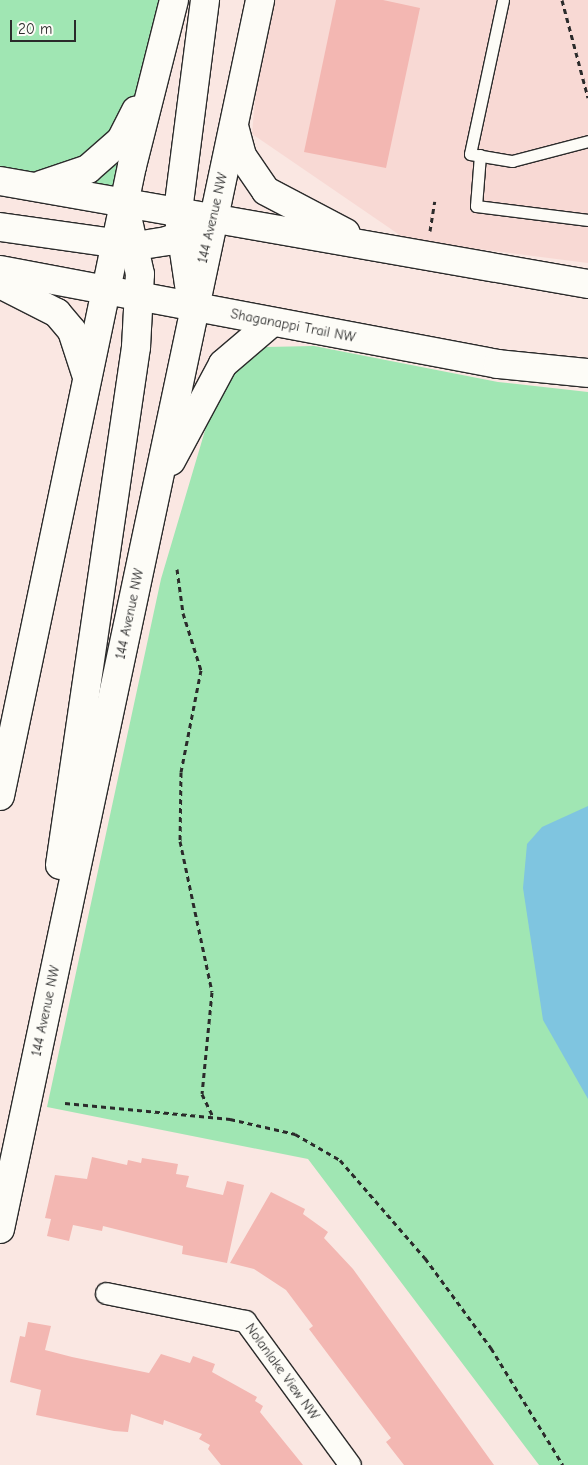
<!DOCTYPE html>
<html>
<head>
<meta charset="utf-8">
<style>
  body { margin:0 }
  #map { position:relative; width:588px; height:1465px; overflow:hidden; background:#fae7e2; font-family:"Comic Neue",sans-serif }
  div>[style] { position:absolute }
  .built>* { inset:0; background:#f8d9d4 }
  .green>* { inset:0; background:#a0e6b3 }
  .water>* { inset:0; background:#7fc5e0 }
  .building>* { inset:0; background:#f3b7b2 }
  .path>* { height:3px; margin-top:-1.5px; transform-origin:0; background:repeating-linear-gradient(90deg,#2b2b2b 0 5px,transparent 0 9px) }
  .roads { filter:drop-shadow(1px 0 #2b2b2b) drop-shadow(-1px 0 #2b2b2b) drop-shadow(0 1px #2b2b2b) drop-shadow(0 -1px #2b2b2b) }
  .lane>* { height:11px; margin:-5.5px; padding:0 5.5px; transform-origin:5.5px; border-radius:5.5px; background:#fdfcf7 }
  .street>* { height:21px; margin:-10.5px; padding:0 10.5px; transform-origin:10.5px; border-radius:10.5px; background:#fdfcf7 }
  .secondary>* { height:28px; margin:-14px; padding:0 14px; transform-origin:14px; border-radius:14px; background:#fdfcf7 }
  span { translate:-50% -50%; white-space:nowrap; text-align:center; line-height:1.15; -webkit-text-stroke:4.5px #fdfcf7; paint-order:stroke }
  .street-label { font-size:14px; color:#2b2b2b }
  .scale { position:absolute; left:10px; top:20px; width:66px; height:22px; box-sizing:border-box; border:2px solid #2b2b2b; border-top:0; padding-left:6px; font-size:15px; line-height:18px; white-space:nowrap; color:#2b2b2b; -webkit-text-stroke:4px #fdfcf7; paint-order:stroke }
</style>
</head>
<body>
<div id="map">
  <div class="built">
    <div style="clip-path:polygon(264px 0,588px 0,588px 263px,407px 240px,252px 134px)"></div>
  </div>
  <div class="green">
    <div style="clip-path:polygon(0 0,161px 0,117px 211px,0 188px)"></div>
    <div style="clip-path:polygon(314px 346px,498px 382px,588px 392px,588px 1465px,539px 1465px,308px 1159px,47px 1107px,161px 579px,209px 417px,226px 379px,266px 347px)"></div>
  </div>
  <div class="water">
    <div style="clip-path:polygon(588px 806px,588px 1099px,543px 1020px,523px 888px,527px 844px,542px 827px)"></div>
  </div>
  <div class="building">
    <div style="clip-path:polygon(336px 0,383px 0,420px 8px,386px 168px,304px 152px)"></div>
    <div style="clip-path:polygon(92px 1157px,127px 1165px,128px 1160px,141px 1163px,142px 1158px,178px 1164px,176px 1174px,189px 1176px,186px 1187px,223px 1195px,227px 1181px,244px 1185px,227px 1263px,182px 1254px,183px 1246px,103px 1226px,102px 1231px,73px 1225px,69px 1241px,47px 1236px,51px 1219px,45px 1218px,55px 1175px,87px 1179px)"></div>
    <div style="clip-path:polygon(271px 1192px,305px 1209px,303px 1214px,328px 1232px,324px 1238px,353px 1269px,494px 1465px,404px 1465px,386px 1442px,391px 1438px,309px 1329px,313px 1326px,286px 1290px,254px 1269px,230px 1263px)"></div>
    <div style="clip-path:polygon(28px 1322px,51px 1326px,45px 1350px,72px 1357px,149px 1373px,161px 1354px,190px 1363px,193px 1356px,215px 1364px,212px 1372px,257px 1397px,255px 1401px,263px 1406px,260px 1412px,303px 1465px,221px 1465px,208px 1449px,210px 1445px,199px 1439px,202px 1434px,164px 1420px,163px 1425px,131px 1414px,128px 1432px,114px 1431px,36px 1415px,41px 1390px,10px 1382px,20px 1336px,25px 1337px)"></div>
  </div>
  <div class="path">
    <div style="left:562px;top:0;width:101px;rotate:75.1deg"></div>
    <div style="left:430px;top:231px;width:30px;rotate:-81deg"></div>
    <div style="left:177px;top:569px;width:44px;rotate:82.2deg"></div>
    <div style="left:183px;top:613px;width:60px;rotate:72.5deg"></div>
    <div style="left:201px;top:670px;width:104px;rotate:101.1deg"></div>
    <div style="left:181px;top:772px;width:69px;rotate:90.8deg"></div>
    <div style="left:180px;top:841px;width:154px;rotate:78deg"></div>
    <div style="left:212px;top:992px;width:102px;rotate:95.6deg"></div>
    <div style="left:202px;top:1094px;width:25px;rotate:64deg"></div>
    <div style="left:65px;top:1103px;width:166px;rotate:5.5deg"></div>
    <div style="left:230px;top:1119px;width:67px;rotate:13deg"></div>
    <div style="left:295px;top:1134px;width:52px;rotate:30deg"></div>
    <div style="left:340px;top:1160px;width:130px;rotate:49.1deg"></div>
    <div style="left:425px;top:1258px;width:112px;rotate:53.7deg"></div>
    <div style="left:491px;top:1348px;width:137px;rotate:58.4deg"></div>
  </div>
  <div class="roads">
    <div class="lane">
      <div style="left:503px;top:0;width:157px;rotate:102.1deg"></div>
      <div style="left:470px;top:154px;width:43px;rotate:9.5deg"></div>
      <div style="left:512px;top:161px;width:79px;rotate:-14.7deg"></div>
      <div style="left:480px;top:155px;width:51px;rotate:94.5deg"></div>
      <div style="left:476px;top:206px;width:113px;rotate:7.1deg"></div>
    </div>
    <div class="street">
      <div style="left:106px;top:1293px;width:142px;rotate:11.4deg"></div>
      <div style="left:245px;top:1321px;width:178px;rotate:53.9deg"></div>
    </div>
    <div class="secondary">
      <div style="left:234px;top:126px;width:31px;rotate:75deg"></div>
      <div style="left:242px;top:156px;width:42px;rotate:55.6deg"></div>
      <div style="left:266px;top:191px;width:90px;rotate:27.7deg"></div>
      <div style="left:0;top:181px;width:597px;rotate:9.94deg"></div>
      <div style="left:41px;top:185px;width:50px;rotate:-18.8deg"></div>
      <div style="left:88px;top:169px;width:44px;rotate:-41.3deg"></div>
      <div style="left:121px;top:140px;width:33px;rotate:-63deg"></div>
      <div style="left:0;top:227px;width:137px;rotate:8deg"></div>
      <div style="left:136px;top:246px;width:31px;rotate:-9deg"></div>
      <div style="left:167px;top:241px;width:30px;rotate:-23deg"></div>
      <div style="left:0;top:270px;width:507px;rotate:10.69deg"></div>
      <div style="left:498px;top:364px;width:90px;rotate:5.7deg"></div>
      <div style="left:0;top:284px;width:64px;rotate:27deg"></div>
      <div style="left:57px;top:313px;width:23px;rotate:50deg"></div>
      <div style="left:72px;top:331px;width:45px;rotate:72deg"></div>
      <div style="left:191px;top:298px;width:88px;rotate:-98.5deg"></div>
      <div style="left:178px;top:211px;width:213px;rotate:-82.7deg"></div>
      <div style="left:171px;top:461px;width:110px;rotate:-61.8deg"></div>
      <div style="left:223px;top:364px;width:63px;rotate:-40.5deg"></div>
      <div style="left:0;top:796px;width:644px;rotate:-78.17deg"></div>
      <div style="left:132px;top:166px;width:171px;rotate:-75.8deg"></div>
      <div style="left:60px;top:865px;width:524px;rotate:-81.65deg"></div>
      <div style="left:136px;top:347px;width:73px;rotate:-86.9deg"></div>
      <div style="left:140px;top:274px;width:73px;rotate:-102.7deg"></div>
      <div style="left:0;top:1229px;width:1256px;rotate:-78.05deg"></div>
    </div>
  </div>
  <div class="street-label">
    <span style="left:213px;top:218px;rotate:-77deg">144 Avenue NW</span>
    <span style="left:293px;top:326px;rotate:11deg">Shaganappi Trail NW</span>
    <span style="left:130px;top:614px;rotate:-78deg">144 Avenue NW</span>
    <span style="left:46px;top:1011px;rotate:-78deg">144 Avenue NW</span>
    <span style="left:282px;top:1372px;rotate:54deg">Nolanlake View NW</span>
  </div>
  <div class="scale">20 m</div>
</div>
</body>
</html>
